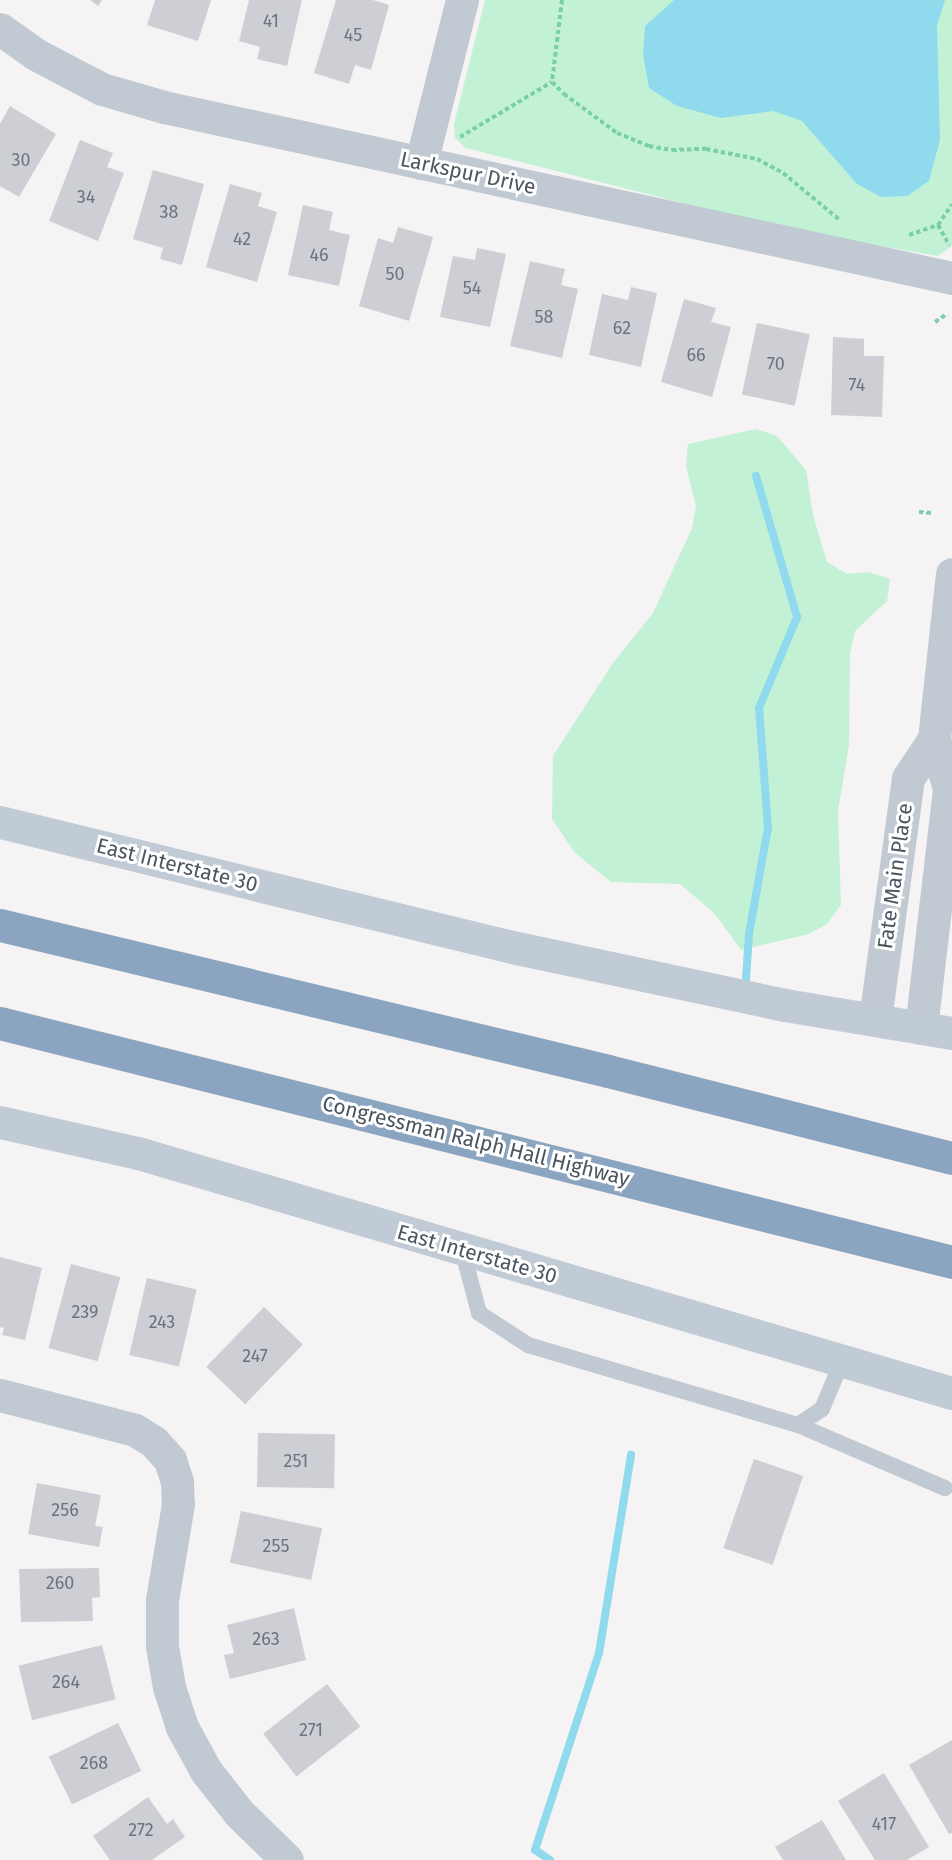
<!DOCTYPE html>
<html>
<head>
<meta charset="utf-8">
<style>
  body { margin:0 }
  #map { position:relative; width:952px; height:1860px; overflow:hidden; background:#f5f3f3; font-family:"Fira Sans",sans-serif }
  div>[style] { position:absolute }
  .green>* { inset:0; background:#c3f1d5 }
  .water>* { inset:0; background:#90daee }
  .stream>* { height:8px; margin:-4px; padding:0 4px; transform-origin:4px; border-radius:4px; background:#90daee }
  .building>* { inset:0; background:#cdcfd5; transform-origin:0 0 }
  .path>* { height:4px; margin-top:-2px; transform-origin:0; background:repeating-linear-gradient(90deg,#7ad0a6 0 4.5px,transparent 0 7.5px) }
  .service>* { height:16px; margin:-8px; padding:0 8px; transform-origin:8px; border-radius:8px; background:#c1cad2 }
  .minor>* { height:33px; margin:-16.5px; padding:0 16.5px; transform-origin:16.5px; border-radius:16.5px; background:#c1cad2 }
  .tertiary>* { height:33px; margin:-16.5px; padding:0 16.5px; transform-origin:16.5px; border-radius:16.5px; background:#c1cad2 }
  .secondary>* { height:33px; margin:-16.5px; padding:0 16.5px; transform-origin:16.5px; border-radius:16.5px; background:#c1cbd6 }
  .motorway>* { height:33px; margin:-16.5px; padding:0 16.5px; transform-origin:16.5px; border-radius:16.5px; background:#8ba5c1 }
  span { translate:-50% -50%; white-space:nowrap; text-align:center; line-height:1.15; -webkit-text-stroke:6px #fff; paint-order:stroke }
  .number-label { font-size:18px; color:#6b747e }
  .number-label span { -webkit-text-stroke-width:0 }
  .street-label { font-size:21px; color:#4a5661 }
</style>
</head>
<body>
<div id="map">
  <div class="green">
    <div style="clip-path:polygon(485px 0,952px 0,952px 246px,938px 256px,794px 231px,466px 148px,455px 138px,454px 124px)"></div>
    <div style="clip-path:polygon(756px 429px,777px 436px,806px 470px,813px 515px,827px 562px,847px 574px,868px 572px,890px 579px,887px 601px,855px 631px,850px 653px,849px 745px,838px 811px,841px 905px,827px 924px,809px 934px,741px 950px,715px 914px,680px 884px,611px 882px,575px 853px,552px 819px,553px 756px,613px 663px,653px 613px,692px 528px,696px 506px,686px 466px,688px 444px)"></div>
  </div>
  <div class="water">
    <div style="clip-path:polygon(674px 0,945px 0,937px 25px,940px 140px,929px 181px,907px 196px,881px 197px,857px 184px,802px 121px,773px 111px,721px 118px,677px 106px,649px 88px,643px 54px,645px 26px)"></div>
  </div>
  <div class="stream">
    <div style="left:746px;top:979px;width:45px;rotate:-86.2deg"></div>
    <div style="left:749px;top:934px;width:109px;rotate:-79.9deg"></div>
    <div style="left:768px;top:827px;width:119px;rotate:-94.3deg"></div>
    <div style="left:759px;top:708px;width:99px;rotate:-67.3deg"></div>
    <div style="left:797px;top:617px;width:147px;rotate:-106.2deg"></div>
    <div style="left:550px;top:1860px;width:18px;rotate:-146deg"></div>
    <div style="left:535px;top:1850px;width:207px;rotate:-72deg"></div>
    <div style="left:599px;top:1653px;width:201px;rotate:-80.8deg"></div>
  </div>
  <div class="building">
    <div style="clip-path:polygon(90px 0,102px 0,98px 6px)"></div>
    <div style="clip-path:polygon(155px 0,211px 0,198px 41px,147px 25px)"></div>
    <div style="clip-path:polygon(249px 0,302px 0,287px 66px,257px 59px,260px 47px,239px 41px)"></div>
    <div style="clip-path:polygon(336px 0,373px 0,389px 5px,371px 70px,355px 65px,349px 84px,314px 73px)"></div>
    <div style="clip-path:polygon(10px 106px,56px 134px,19px 197px,0 186px,0 124px)"></div>
    <div style="clip-path:polygon(80px 140px,113px 153px,107px 167px,124px 173px,98px 241px,49px 221px)"></div>
    <div style="clip-path:polygon(153px 170px,204px 184px,182px 265px,160px 259px,163px 248px,133px 239px)"></div>
    <div style="clip-path:polygon(230px 184px,262px 193px,258px 206px,277px 212px,257px 282px,206px 267px)"></div>
    <div style="clip-path:polygon(303px 205px,333px 212px,329px 230px,350px 235px,339px 286px,288px 275px)"></div>
    <div style="clip-path:polygon(398px 227px,433px 237px,409px 321px,359px 306px,378px 238px,393px 243px)"></div>
    <div style="clip-path:polygon(477px 248px,506px 254px,490px 327px,440px 317px,453px 256px,475px 260px)"></div>
    <div style="clip-path:polygon(530px 261px,565px 269px,561px 285px,578px 289px,562px 358px,510px 346px)"></div>
    <div style="clip-path:polygon(631px 287px,657px 293px,641px 367px,589px 355px,602px 294px,628px 300px)"></div>
    <div style="clip-path:polygon(684px 299px,716px 308px,711px 322px,731px 327px,712px 397px,661px 382px)"></div>
    <div style="left:757px;top:323px;width:54px;height:73px;rotate:12deg"></div>
    <div style="clip-path:polygon(833px 337px,864px 339px,864px 356px,884px 356px,882px 417px,831px 415px)"></div>
    <div style="clip-path:polygon(0 1257px,42px 1268px,25px 1340px,2px 1335px,4px 1328px,0 1327px)"></div>
    <div style="left:71px;top:1264px;width:51px;height:87px;rotate:15deg"></div>
    <div style="left:147px;top:1278px;width:51px;height:79px;rotate:13deg"></div>
    <div style="left:264px;top:1307px;width:54px;height:83px;rotate:44deg"></div>
    <div style="left:258px;top:1433px;width:77px;height:54px;rotate:1deg"></div>
    <div style="left:754px;top:1459px;width:52px;height:94px;rotate:19deg"></div>
    <div style="clip-path:polygon(37px 1483px,101px 1495px,95px 1526px,103px 1527px,99px 1547px,28px 1534px)"></div>
    <div style="left:241px;top:1511px;width:83px;height:53px;rotate:12deg"></div>
    <div style="clip-path:polygon(99px 1568px,100px 1597px,92px 1598px,93px 1621px,21px 1622px,19px 1569px)"></div>
    <div style="clip-path:polygon(294px 1608px,306px 1660px,230px 1679px,224px 1655px,234px 1653px,227px 1625px)"></div>
    <div style="left:102px;top:1645px;width:56px;height:86px;rotate:76deg"></div>
    <div style="left:327px;top:1684px;width:54px;height:81px;rotate:52deg"></div>
    <div style="left:118px;top:1723px;width:53px;height:77px;rotate:64deg"></div>
    <div style="clip-path:polygon(952px 1740px,952px 1833px,949px 1834px,909px 1765px)"></div>
    <div style="clip-path:polygon(884px 1773px,929px 1847px,907px 1860px,875px 1860px,838px 1801px)"></div>
    <div style="clip-path:polygon(148px 1797px,167px 1824px,173px 1819px,185px 1837px,152px 1860px,110px 1860px,93px 1836px)"></div>
    <div style="clip-path:polygon(822px 1820px,846px 1860px,783px 1860px,775px 1847px)"></div>
  </div>
  <div class="path">
    <div style="left:562px;top:0;width:83px;rotate:97deg"></div>
    <div style="left:552px;top:82px;width:17px;rotate:45deg"></div>
    <div style="left:564px;top:94px;width:66px;rotate:36.3deg"></div>
    <div style="left:617px;top:133px;width:35px;rotate:22deg"></div>
    <div style="left:649px;top:146px;width:23px;rotate:10deg"></div>
    <div style="left:672px;top:150px;width:34px;rotate:-2deg"></div>
    <div style="left:706px;top:149px;width:52px;rotate:11.1deg"></div>
    <div style="left:757px;top:159px;width:30px;rotate:28deg"></div>
    <div style="left:783px;top:173px;width:75px;rotate:39.6deg"></div>
    <div style="left:460px;top:137px;width:107px;rotate:-30.9deg"></div>
    <div style="left:938px;top:225px;width:23px;rotate:61deg"></div>
    <div style="left:909px;top:235px;width:31px;rotate:-19deg"></div>
    <div style="left:938px;top:225px;width:25px;rotate:-56deg"></div>
    <div style="left:935px;top:322px;width:14px;rotate:-34deg"></div>
    <div style="left:919px;top:512px;width:14px;rotate:4deg"></div>
  </div>
  <div class="service">
    <div style="left:462px;top:1249px;width:66px;rotate:75.1deg"></div>
    <div style="left:479px;top:1313px;width:59px;rotate:33.1deg"></div>
    <div style="left:528px;top:1345px;width:282px;rotate:16.5deg"></div>
    <div style="left:798px;top:1425px;width:29px;rotate:-34deg"></div>
    <div style="left:822px;top:1409px;width:52px;rotate:-67.4deg"></div>
    <div style="left:798px;top:1425px;width:160px;rotate:23.2deg"></div>
  </div>
  <div class="minor">
    <div style="left:0;top:29px;width:45px;rotate:35.1deg"></div>
    <div style="left:37px;top:55px;width:73px;rotate:27.6deg"></div>
    <div style="left:102px;top:89px;width:65px;rotate:16.2deg"></div>
    <div style="left:164px;top:107px;width:806px;rotate:12.24deg"></div>
    <div style="left:421px;top:163px;width:168px;rotate:-75.9deg"></div>
    <div style="left:0;top:1395px;width:139px;rotate:14.5deg"></div>
    <div style="left:135px;top:1430px;width:22px;rotate:32deg"></div>
    <div style="left:154px;top:1442px;width:24px;rotate:48deg"></div>
    <div style="left:170px;top:1460px;width:22px;rotate:72deg"></div>
    <div style="left:177px;top:1481px;width:23px;rotate:88deg"></div>
    <div style="left:178px;top:1504px;width:97px;rotate:99.5deg"></div>
    <div style="left:162px;top:1600px;width:46px;rotate:90deg"></div>
    <div style="left:162px;top:1646px;width:42px;rotate:80.3deg"></div>
    <div style="left:169px;top:1687px;width:42px;rotate:72deg"></div>
    <div style="left:182px;top:1727px;width:50px;rotate:61.4deg"></div>
    <div style="left:206px;top:1771px;width:53px;rotate:51.8deg"></div>
    <div style="left:239px;top:1813px;width:67px;rotate:44.4deg"></div>
  </div>
  <div class="tertiary">
    <div style="left:875px;top:1019px;width:243px;rotate:-82.2deg"></div>
    <div style="left:908px;top:778px;width:47px;rotate:-56.3deg"></div>
    <div style="left:921px;top:1028px;width:242px;rotate:-83.3deg"></div>
    <div style="left:949px;top:788px;width:51px;rotate:-107deg"></div>
    <div style="left:934px;top:739px;width:166px;rotate:-83.8deg"></div>
  </div>
  <div class="secondary">
    <div style="left:0;top:822px;width:527px;rotate:13.72deg"></div>
    <div style="left:512px;top:947px;width:279px;rotate:12deg"></div>
    <div style="left:785px;top:1005px;width:169px;rotate:9.5deg"></div>
    <div style="left:0;top:1122px;width:141px;rotate:12.7deg"></div>
    <div style="left:138px;top:1153px;width:849px;rotate:16.43deg"></div>
  </div>
  <div class="motorway">
    <div style="left:0;top:925px;width:625px;rotate:13.5deg"></div>
    <div style="left:608px;top:1071px;width:355px;rotate:14.2deg"></div>
    <div style="left:0;top:1023px;width:982px;rotate:14.09deg"></div>
  </div>
  <div class="number-label">
    <span style="left:271px;top:21px">41</span>
    <span style="left:353px;top:35px">45</span>
    <span style="left:21px;top:160px">30</span>
    <span style="left:86px;top:197px">34</span>
    <span style="left:169px;top:212px">38</span>
    <span style="left:242px;top:239px">42</span>
    <span style="left:319px;top:255px">46</span>
    <span style="left:395px;top:274px">50</span>
    <span style="left:472px;top:288px">54</span>
    <span style="left:544px;top:317px">58</span>
    <span style="left:622px;top:328px">62</span>
    <span style="left:696px;top:355px">66</span>
    <span style="left:776px;top:364px">70</span>
    <span style="left:857px;top:385px">74</span>
    <span style="left:85px;top:1312px">239</span>
    <span style="left:162px;top:1322px">243</span>
    <span style="left:255px;top:1356px">247</span>
    <span style="left:296px;top:1461px">251</span>
    <span style="left:65px;top:1510px">256</span>
    <span style="left:276px;top:1546px">255</span>
    <span style="left:60px;top:1583px">260</span>
    <span style="left:266px;top:1639px">263</span>
    <span style="left:66px;top:1682px">264</span>
    <span style="left:311px;top:1730px">271</span>
    <span style="left:94px;top:1763px">268</span>
    <span style="left:884px;top:1824px">417</span>
    <span style="left:141px;top:1830px">272</span>
  </div>
  <div class="street-label">
    <span style="left:468px;top:173px;rotate:12deg">Larkspur Drive</span>
    <span style="left:177px;top:865px;rotate:14deg">East Interstate 30</span>
    <span style="left:895px;top:876px;rotate:-82deg">Fate Main Place</span>
    <span style="left:476px;top:1141px;rotate:14deg">Congressman Ralph Hall Highway</span>
    <span style="left:477px;top:1254px;rotate:16deg">East Interstate 30</span>
  </div>
</div>
</body>
</html>
